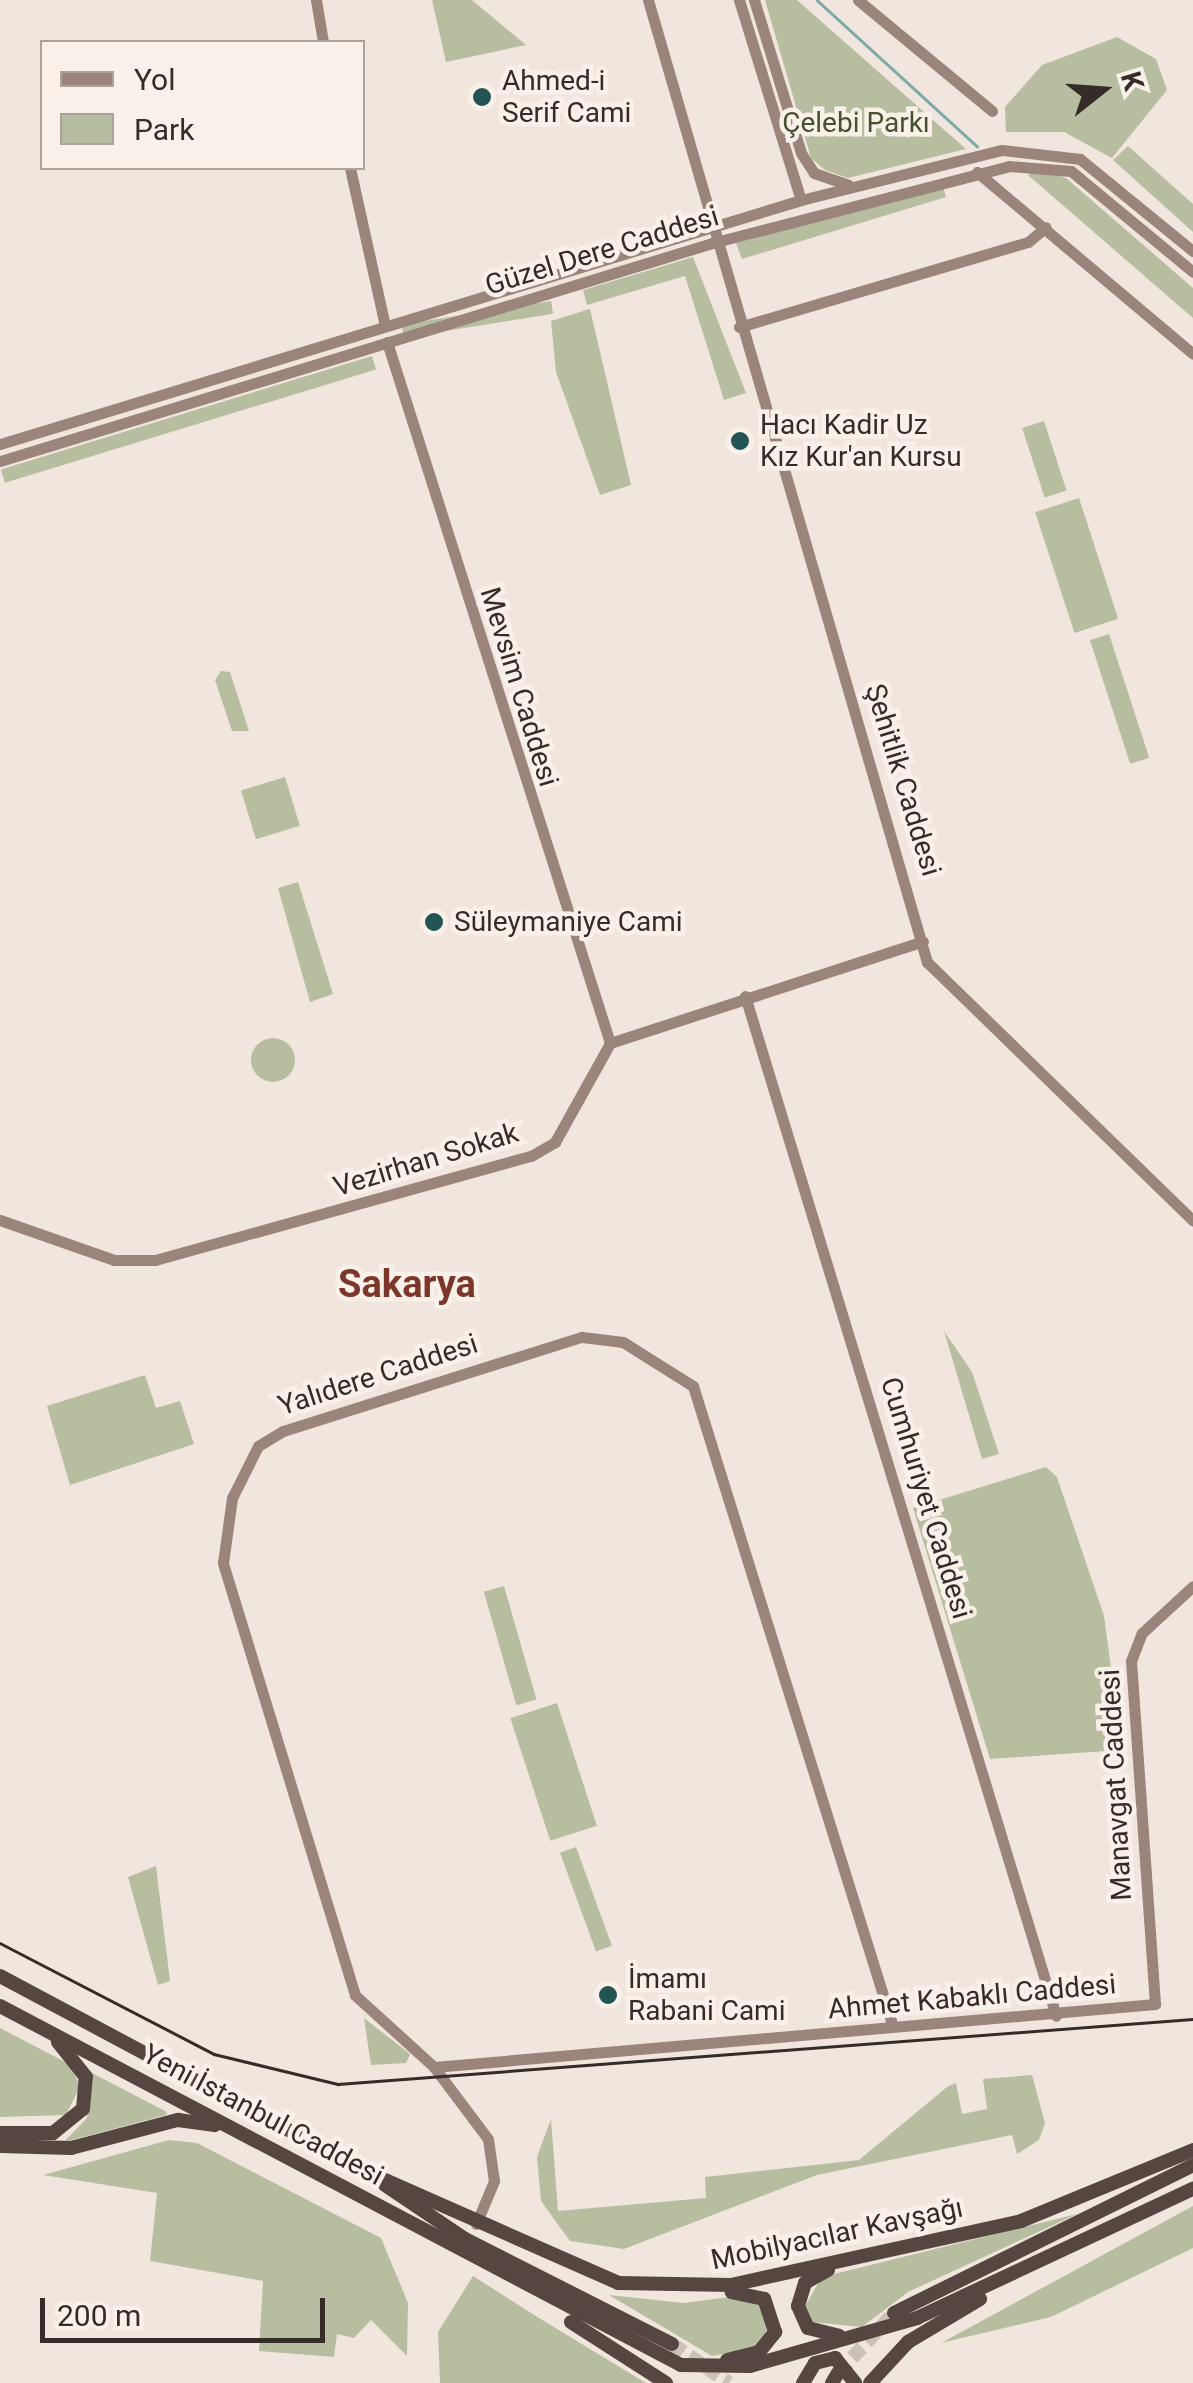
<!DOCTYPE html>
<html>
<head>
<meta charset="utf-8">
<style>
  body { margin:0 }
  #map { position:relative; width:1193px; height:2383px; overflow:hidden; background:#f0e6de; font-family:Roboto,sans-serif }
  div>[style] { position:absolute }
  .green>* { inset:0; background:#b6be9f; transform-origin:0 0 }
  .round { border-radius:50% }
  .stream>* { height:2.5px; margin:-1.25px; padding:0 1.25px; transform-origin:1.25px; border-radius:1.25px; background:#7faaa8 }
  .highway-tunnel>* { height:14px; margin-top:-7px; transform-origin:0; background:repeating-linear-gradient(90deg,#cbc1ba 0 14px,transparent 0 21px) }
  .secondary>* { height:11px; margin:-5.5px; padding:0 5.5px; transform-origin:5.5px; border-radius:5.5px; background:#9a847c }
  .highway>* { height:14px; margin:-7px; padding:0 7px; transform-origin:7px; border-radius:7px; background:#554641 }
  .tram>* { height:2.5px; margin:-1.25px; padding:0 1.25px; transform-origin:1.25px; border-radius:1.25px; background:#352c29 }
  .dots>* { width:28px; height:28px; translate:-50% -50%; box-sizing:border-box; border:5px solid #f8f0e9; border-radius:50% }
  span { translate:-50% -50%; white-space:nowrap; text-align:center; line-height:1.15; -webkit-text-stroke:9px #f8f0e9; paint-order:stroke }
  .poi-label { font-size:28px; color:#352c29 }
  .left { translate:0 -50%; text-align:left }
  .park-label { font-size:28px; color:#48512f }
  .street-label { font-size:28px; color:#352c29 }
  .district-label { font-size:38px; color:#7d362a; font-weight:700 }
  .legend { position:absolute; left:40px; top:40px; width:325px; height:130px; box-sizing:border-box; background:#f8f0e9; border:2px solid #aaa29c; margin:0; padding:12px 18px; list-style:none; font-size:30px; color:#352c29 }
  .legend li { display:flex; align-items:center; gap:20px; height:50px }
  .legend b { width:50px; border:2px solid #aaa29c }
  .north { position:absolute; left:1053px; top:40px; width:100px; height:100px; -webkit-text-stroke:8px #f8f0e9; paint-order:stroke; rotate:73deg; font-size:28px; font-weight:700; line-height:40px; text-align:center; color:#352c29 }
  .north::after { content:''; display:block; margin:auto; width:35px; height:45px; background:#352c29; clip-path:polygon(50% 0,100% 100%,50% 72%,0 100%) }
  .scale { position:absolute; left:40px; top:2298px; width:285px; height:45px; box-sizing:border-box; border:5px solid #352c29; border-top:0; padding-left:12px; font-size:30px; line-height:35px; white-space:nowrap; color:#352c29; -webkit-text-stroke:8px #f8f0e9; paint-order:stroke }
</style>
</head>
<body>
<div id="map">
  <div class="green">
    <div style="clip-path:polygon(432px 0,472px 0,526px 45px,446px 62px)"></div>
    <div style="clip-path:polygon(765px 0,797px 0,966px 149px,848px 178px,825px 170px,811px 158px)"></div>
    <div style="clip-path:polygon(1117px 37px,1156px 59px,1167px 90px,1112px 158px,1064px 132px,1006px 132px,1005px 107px,1042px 65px)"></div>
    <div style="clip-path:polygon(1128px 146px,1193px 204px,1193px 232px,1113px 160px)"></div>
    <div style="clip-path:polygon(1034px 168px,1066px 178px,1193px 288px,1193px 318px,1028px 175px)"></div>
    <div style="clip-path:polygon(943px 187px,946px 197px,742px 259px,736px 243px)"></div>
    <div style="clip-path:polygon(693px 257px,746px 393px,724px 400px,685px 276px,587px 305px,583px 290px)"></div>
    <div style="left:551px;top:301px;width:13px;height:151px;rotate:81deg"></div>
    <div style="clip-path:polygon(590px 309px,631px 485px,600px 495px,556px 372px,551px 321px)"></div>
    <div style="left:372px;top:356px;width:14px;height:388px;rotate:73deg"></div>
    <div style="left:1044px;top:421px;width:73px;height:23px;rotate:72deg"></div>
    <div style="left:1079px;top:498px;width:127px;height:46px;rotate:72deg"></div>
    <div style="left:1109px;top:634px;width:130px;height:20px;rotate:72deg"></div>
    <div style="clip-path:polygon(221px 671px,230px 672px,249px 731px,232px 731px,215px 680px)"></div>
    <div style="left:285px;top:777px;width:51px;height:46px;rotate:73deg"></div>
    <div style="clip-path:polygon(298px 882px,333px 994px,310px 1002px,278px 888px)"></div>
    <div class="round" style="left:251px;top:1038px;width:44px;height:44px"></div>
    <div style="clip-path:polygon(944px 1331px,972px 1372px,999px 1454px,982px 1459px)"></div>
    <div style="clip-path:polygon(145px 1375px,156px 1408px,180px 1401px,194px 1444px,70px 1485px,47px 1406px)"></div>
    <div style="clip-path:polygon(1046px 1467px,1057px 1477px,1104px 1616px,1122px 1750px,990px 1759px,913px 1508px)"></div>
    <div style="left:504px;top:1586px;width:118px;height:21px;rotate:74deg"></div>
    <div style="left:557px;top:1703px;width:129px;height:49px;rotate:72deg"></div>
    <div style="left:576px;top:1847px;width:105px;height:17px;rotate:70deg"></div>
    <div style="clip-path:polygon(156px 1866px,170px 1981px,158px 1985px,128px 1877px)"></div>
    <div style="clip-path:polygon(364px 2018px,410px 2054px,406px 2063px,371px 2065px)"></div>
    <div style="clip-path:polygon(0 2028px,71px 2065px,80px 2086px,66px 2115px,0 2117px)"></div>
    <div style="clip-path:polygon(92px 2073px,167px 2112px,166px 2115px,64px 2142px,87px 2118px)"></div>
    <div style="clip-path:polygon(1032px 2075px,1045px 2123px,1039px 2140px,1017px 2154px,1012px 2135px,817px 2175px,624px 2249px,570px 2241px,541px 2201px,537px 2157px,551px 2119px,558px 2211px,706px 2198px,705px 2177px,859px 2160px,947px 2087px,956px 2083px,962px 2114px,987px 2109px,983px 2079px)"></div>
    <div style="clip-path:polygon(169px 2140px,197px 2143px,381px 2238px,408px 2303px,407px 2356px,371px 2320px,354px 2338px,337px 2334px,334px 2357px,259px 2351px,263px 2281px,150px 2261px,157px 2193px,43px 2175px)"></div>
    <div style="clip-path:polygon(1193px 2206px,1193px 2248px,1051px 2317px,941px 2343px)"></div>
    <div style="clip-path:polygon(1077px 2214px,908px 2292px,862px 2327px,811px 2322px,805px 2306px,822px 2277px)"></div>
    <div style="clip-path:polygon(473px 2276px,539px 2318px,646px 2383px,440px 2383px,438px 2332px)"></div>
    <div style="clip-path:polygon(609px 2295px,684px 2303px,737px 2296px,760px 2302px,767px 2334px,753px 2349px,712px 2356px)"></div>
  </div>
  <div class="stream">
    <div style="left:817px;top:0;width:217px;rotate:42.4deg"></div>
  </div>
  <div class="highway-tunnel">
    <div style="left:672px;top:2344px;width:69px;rotate:34.4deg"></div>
    <div style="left:838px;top:2373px;width:82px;rotate:-47deg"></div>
  </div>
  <div class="secondary">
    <div style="left:316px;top:0;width:43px;rotate:80.5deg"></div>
    <div style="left:648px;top:0;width:1002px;rotate:73.83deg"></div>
    <div style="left:927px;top:962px;width:371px;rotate:44.2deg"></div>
    <div style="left:739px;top:0;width:209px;rotate:72.8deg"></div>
    <div style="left:754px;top:0;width:160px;rotate:72.9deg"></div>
    <div style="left:801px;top:153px;width:24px;rotate:57deg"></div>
    <div style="left:814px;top:173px;width:36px;rotate:19deg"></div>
    <div style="left:858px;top:0;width:174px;rotate:39.6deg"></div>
    <div style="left:350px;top:168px;width:162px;rotate:77.5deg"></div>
    <div style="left:977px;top:172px;width:282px;rotate:40.1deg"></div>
    <div style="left:739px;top:327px;width:301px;rotate:-16.4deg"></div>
    <div style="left:1028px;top:242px;width:23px;rotate:-40deg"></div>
    <div style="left:387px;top:342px;width:736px;rotate:72.35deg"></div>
    <div style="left:0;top:444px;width:837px;rotate:-16.94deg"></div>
    <div style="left:801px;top:200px;width:207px;rotate:-14deg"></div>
    <div style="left:1002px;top:150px;width:79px;rotate:6.6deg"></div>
    <div style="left:1080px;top:159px;width:146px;rotate:39.2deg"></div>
    <div style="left:0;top:461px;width:745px;rotate:-17.02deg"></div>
    <div style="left:712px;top:243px;width:307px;rotate:-14.5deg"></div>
    <div style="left:1009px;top:166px;width:62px;rotate:4.6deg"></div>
    <div style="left:1071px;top:171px;width:158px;rotate:39.6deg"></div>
    <div style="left:745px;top:996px;width:1066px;rotate:73.04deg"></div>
    <div style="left:0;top:1220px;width:121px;rotate:19.3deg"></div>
    <div style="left:114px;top:1260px;width:41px"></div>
    <div style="left:155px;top:1260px;width:390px;rotate:-15.5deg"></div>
    <div style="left:531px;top:1156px;width:28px;rotate:-30deg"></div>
    <div style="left:555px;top:1142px;width:113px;rotate:-60.9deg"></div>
    <div style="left:610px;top:1043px;width:329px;rotate:-18deg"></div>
    <div style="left:434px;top:2067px;width:724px;rotate:-4.99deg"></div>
    <div style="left:1155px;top:2004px;width:344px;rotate:-94deg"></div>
    <div style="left:1131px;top:1661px;width:30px;rotate:-69deg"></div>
    <div style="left:1142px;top:1633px;width:69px;rotate:-42.7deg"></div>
    <div style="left:476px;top:2224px;width:47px;rotate:-67.3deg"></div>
    <div style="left:494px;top:2181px;width:42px;rotate:-98.1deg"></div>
    <div style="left:488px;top:2139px;width:90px;rotate:-126.9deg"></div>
    <div style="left:434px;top:2067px;width:107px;rotate:-137.7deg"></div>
    <div style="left:355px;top:1995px;width:452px;rotate:-107deg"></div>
    <div style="left:223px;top:1563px;width:66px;rotate:-82.1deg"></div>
    <div style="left:232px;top:1498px;width:58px;rotate:-63.4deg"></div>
    <div style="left:258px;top:1446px;width:29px;rotate:-31deg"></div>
    <div style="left:283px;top:1431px;width:313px;rotate:-17.5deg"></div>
    <div style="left:582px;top:1337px;width:41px;rotate:7deg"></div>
    <div style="left:623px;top:1342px;width:83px;rotate:32.2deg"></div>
    <div style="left:693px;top:1386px;width:671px;rotate:72.67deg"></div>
  </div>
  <div class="highway">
    <div style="left:0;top:1976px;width:418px;rotate:28.1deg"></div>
    <div style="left:369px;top:2173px;width:272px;rotate:23.8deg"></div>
    <div style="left:618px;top:2283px;width:113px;rotate:1deg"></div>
    <div style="left:731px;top:2285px;width:297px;rotate:-12.4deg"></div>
    <div style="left:1021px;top:2221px;width:186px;rotate:-22.4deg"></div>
    <div style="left:0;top:2006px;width:770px;rotate:27.8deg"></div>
    <div style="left:681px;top:2365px;width:69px;rotate:0.8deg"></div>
    <div style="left:750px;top:2366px;width:174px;rotate:-16deg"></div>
    <div style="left:917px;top:2318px;width:305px;rotate:-25.1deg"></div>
    <div style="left:0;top:2133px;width:53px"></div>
    <div style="left:53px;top:2133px;width:38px;rotate:-39deg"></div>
    <div style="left:83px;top:2109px;width:32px;rotate:-85deg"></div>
    <div style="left:86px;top:2077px;width:45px;rotate:-128.7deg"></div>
    <div style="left:0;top:2146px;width:71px;rotate:1.6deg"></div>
    <div style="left:71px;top:2148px;width:111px;rotate:-14.7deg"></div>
    <div style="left:178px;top:2120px;width:37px;rotate:8deg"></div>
    <div style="left:385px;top:2185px;width:97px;rotate:34deg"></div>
    <div style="left:465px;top:2239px;width:232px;rotate:26.9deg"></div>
    <div style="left:828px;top:2270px;width:26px;rotate:151deg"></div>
    <div style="left:805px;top:2283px;width:24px;rotate:107deg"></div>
    <div style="left:798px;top:2306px;width:24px;rotate:66deg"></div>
    <div style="left:808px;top:2328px;width:32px;rotate:14deg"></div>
    <div style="left:894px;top:2313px;width:334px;rotate:-26.3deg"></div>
    <div style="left:571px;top:2322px;width:113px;rotate:32.7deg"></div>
    <div style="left:727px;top:2360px;width:33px;rotate:-14deg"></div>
    <div style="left:759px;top:2352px;width:26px;rotate:-51deg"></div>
    <div style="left:775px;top:2332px;width:35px;rotate:-108deg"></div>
    <div style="left:764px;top:2299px;width:33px;rotate:-168deg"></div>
    <div style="left:803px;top:2383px;width:23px;rotate:-59deg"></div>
    <div style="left:815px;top:2363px;width:21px;rotate:-14deg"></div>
    <div style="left:835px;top:2358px;width:32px;rotate:51deg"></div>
    <div style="left:832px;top:2383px;width:12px;rotate:-59deg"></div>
    <div style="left:870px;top:2383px;width:56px;rotate:-47.2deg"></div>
    <div style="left:908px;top:2342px;width:84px;rotate:-30.8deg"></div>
  </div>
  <div class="tram">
    <div style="left:0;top:1943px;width:241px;rotate:27.4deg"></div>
    <div style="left:214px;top:2054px;width:128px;rotate:13.6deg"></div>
    <div style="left:338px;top:2084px;width:857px;rotate:-4.35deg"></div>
  </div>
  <div class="dots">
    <div style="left:482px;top:97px;background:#235352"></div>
    <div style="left:740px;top:441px;background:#235352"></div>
    <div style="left:434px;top:922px;background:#235352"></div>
    <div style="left:608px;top:1995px;background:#235352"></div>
  </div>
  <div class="poi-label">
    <span class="left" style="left:502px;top:97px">Ahmed-i<br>Serif Cami</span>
    <span class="left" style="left:760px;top:441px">Hacı Kadir Uz<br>Kız Kur'an Kursu</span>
    <span class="left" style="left:454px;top:922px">Süleymaniye Cami</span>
    <span class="left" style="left:628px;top:1995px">İmamı<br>Rabani Cami</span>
  </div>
  <div class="park-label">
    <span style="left:856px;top:123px">Çelebi Parkı</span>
  </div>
  <div class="street-label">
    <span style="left:602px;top:251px;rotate:-17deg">Güzel Dere Caddesi</span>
    <span style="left:519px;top:687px;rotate:73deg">Mevsim Caddesi</span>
    <span style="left:903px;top:780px;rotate:73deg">Şehitlik Caddesi</span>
    <span style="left:426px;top:1160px;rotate:-17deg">Vezirhan Sokak</span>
    <span style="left:378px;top:1375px;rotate:-18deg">Yalıdere Caddesi</span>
    <span style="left:926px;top:1498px;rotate:73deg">Cumhuriyet Caddesi</span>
    <span style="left:1116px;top:1785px;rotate:-93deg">Manavgat Caddesi</span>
    <span style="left:972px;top:1997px;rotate:-5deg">Ahmet Kabaklı Caddesi</span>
    <span style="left:263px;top:2115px;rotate:28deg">Yeni İstanbul Caddesi</span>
    <span style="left:837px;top:2234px;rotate:-12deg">Mobilyacılar Kavşağı</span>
  </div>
  <div class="district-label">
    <span style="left:407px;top:1285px">Sakarya</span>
  </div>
  <ul class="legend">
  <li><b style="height:12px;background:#9a847c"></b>Yol</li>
  <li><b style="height:28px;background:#b6be9f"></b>Park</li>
  </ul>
  <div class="north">K</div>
  <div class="scale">200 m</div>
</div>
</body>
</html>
